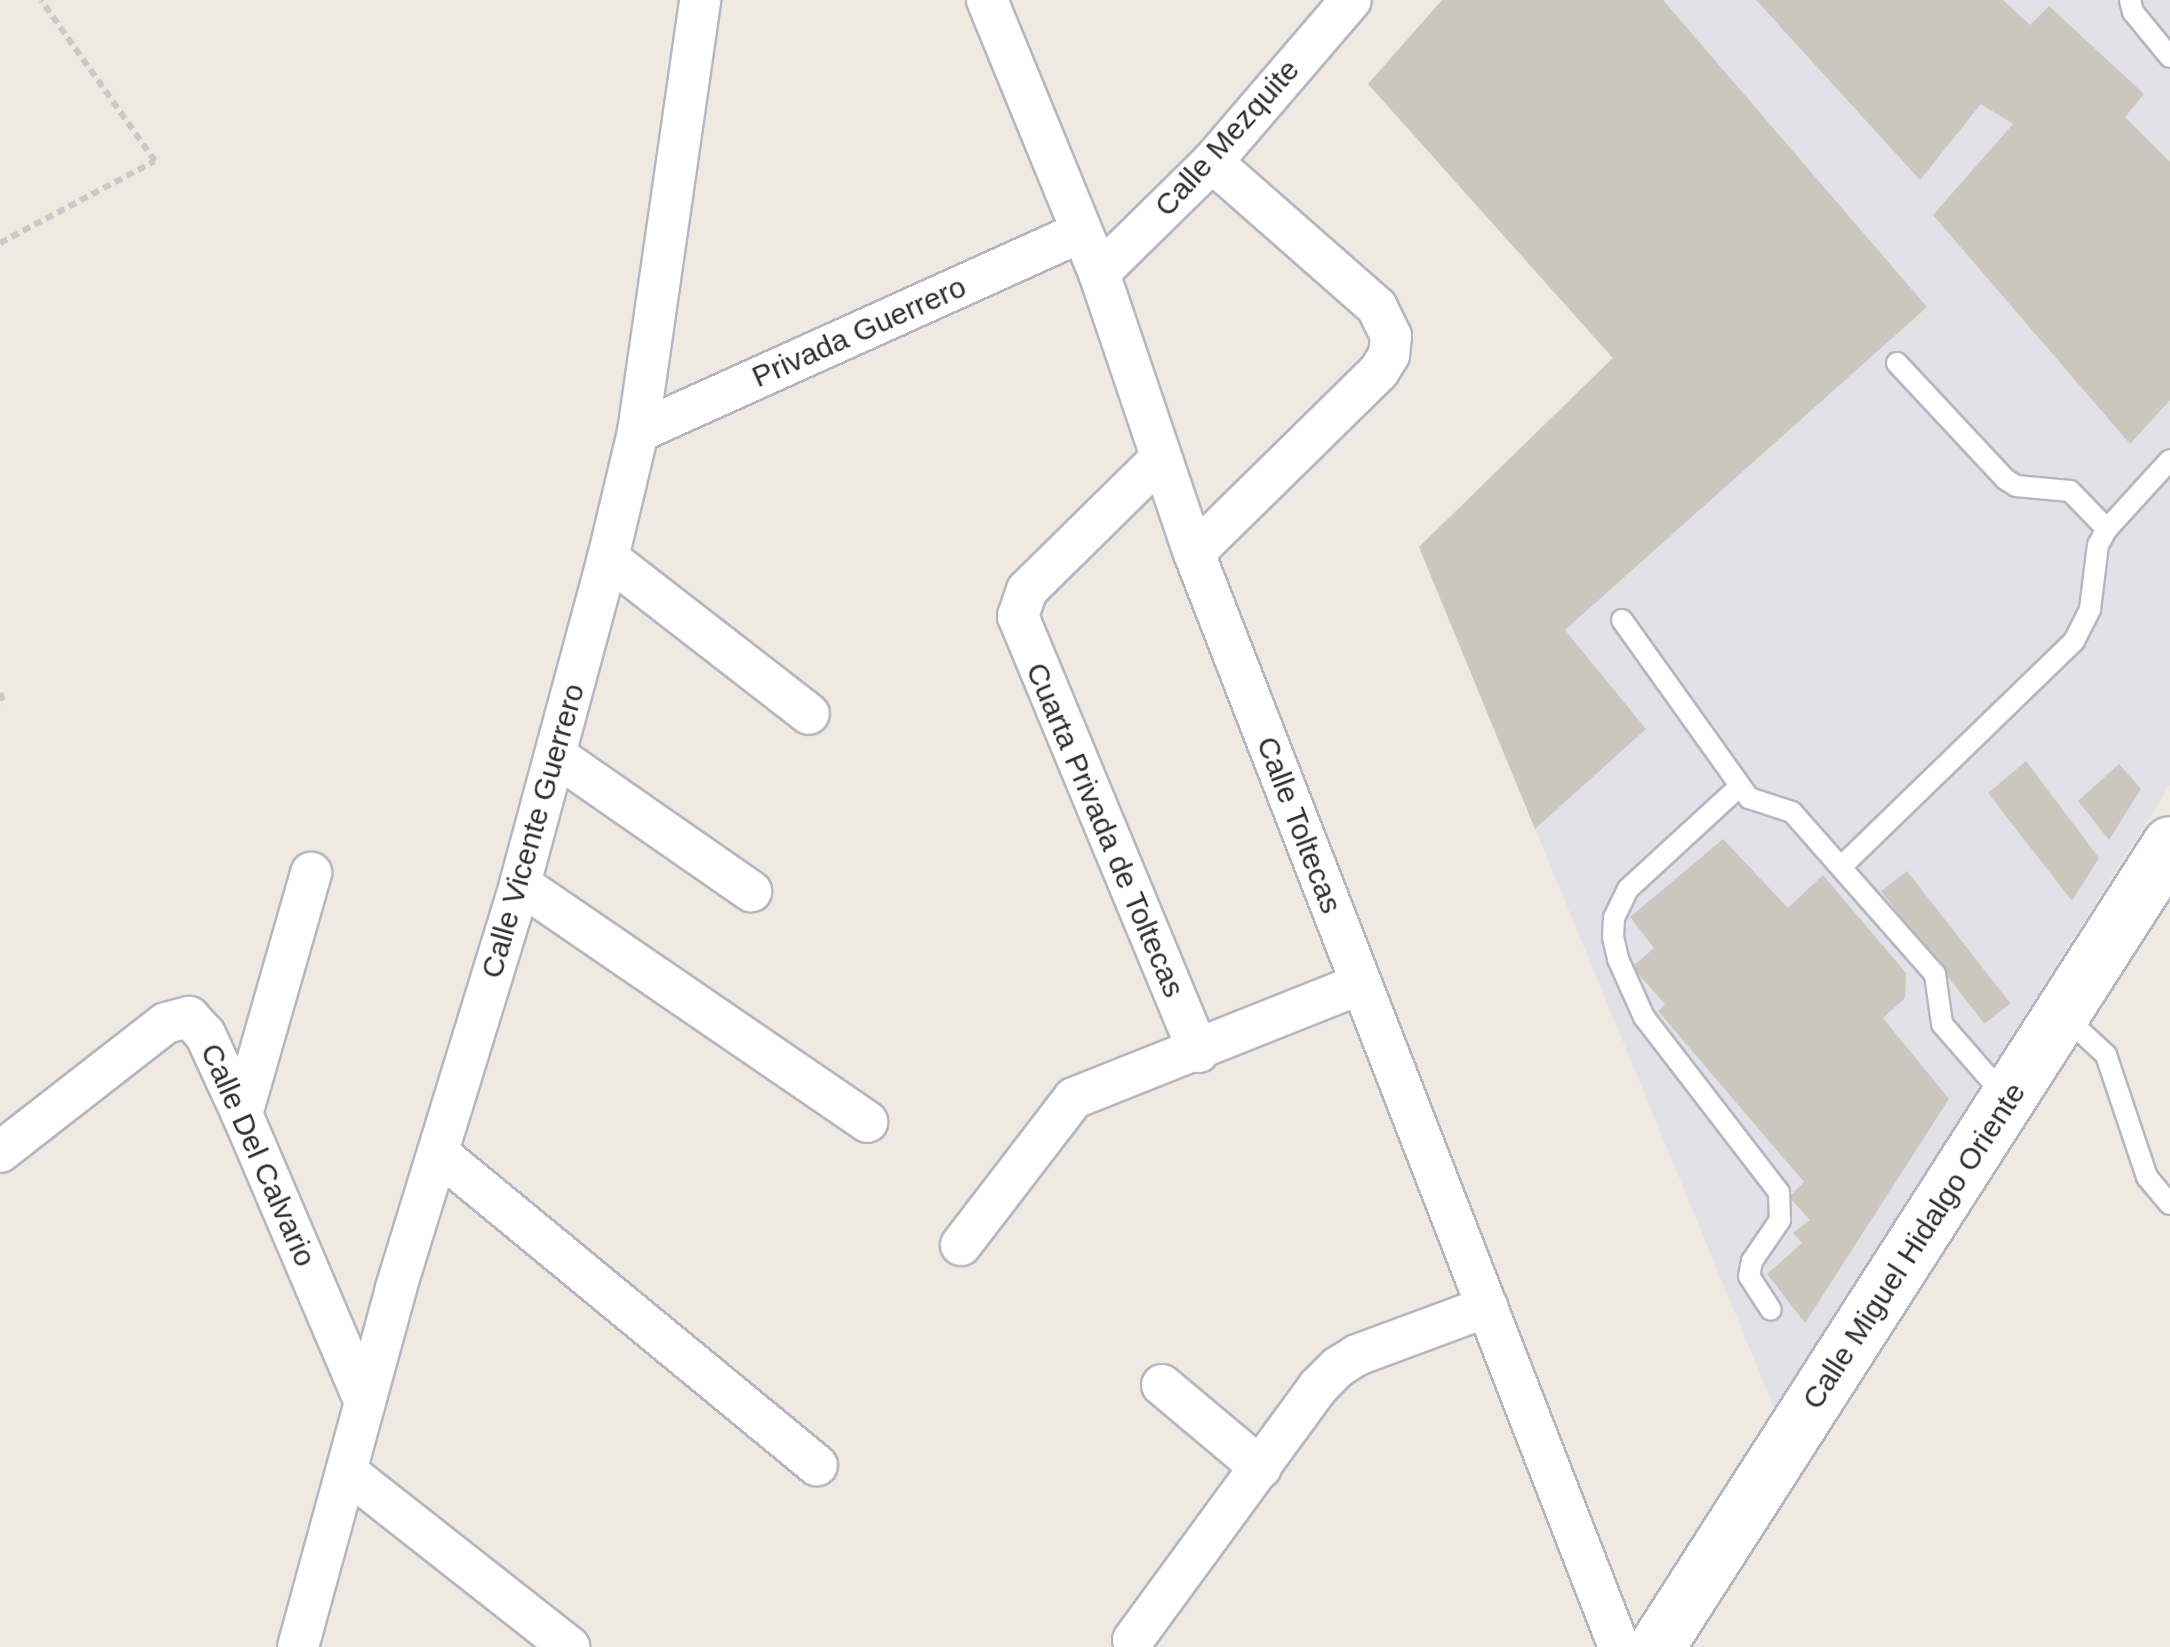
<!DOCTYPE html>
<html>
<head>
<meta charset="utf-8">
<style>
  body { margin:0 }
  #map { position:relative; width:2170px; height:1647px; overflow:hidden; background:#efe9e1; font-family:Arial,sans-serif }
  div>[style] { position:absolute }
  .industrial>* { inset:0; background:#e3e1e8 }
  .building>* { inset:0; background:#cbc7bf; transform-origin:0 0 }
  .path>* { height:6px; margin-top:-3px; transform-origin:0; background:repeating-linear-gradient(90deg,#c9c9c9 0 8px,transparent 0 13px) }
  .roads { filter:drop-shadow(2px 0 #b4b7c1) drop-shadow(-2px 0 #b4b7c1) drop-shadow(0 2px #b4b7c1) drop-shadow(0 -2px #b4b7c1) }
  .lane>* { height:20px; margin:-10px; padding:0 10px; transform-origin:10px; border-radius:10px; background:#fff }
  .street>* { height:40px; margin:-20px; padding:0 20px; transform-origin:20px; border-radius:20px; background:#fff }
  .secondary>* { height:55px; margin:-27.5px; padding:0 27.5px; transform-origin:27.5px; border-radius:27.5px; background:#fff }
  span { translate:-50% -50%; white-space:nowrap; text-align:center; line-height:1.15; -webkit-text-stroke:8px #fff; paint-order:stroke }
  .street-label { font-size:30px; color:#2e2e2e }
</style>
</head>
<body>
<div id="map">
  <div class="industrial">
    <div style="clip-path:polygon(1442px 0,2170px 0,2170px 785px,1775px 1410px,1419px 547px,1612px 358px,1369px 84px)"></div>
  </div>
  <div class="building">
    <div style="clip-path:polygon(1442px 0,1663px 0,1927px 307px,1565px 630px,1646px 729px,1535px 829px,1419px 547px,1613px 358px,1368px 84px)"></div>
    <div style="clip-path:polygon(1756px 0,2003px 0,2030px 25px,2049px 6px,2144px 94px,2125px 117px,2170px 162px,2170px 400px,2130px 444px,1933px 215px,2013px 124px,1981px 104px,1920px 180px)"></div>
    <div style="clip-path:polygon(2026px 761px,2099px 858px,2072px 901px,1988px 793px)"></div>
    <div style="clip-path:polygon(2119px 764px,2141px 789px,2109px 840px,2078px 801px)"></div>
    <div style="clip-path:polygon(1723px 839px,1788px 908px,1823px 875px,1906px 973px,1905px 998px,1883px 1018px,1949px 1099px,1805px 1323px,1767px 1274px,1802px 1243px,1793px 1233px,1810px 1220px,1789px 1197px,1804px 1182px,1658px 1011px,1665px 1004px,1632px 967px,1654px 948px,1630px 917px)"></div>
    <div style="left:1907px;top:871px;width:168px;height:33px;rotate:52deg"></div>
  </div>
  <div class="path">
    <div style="left:0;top:243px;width:175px;rotate:-27.9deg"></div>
    <div style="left:155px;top:161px;width:197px;rotate:-125.3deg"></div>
    <div style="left:0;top:693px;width:13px;rotate:67deg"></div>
  </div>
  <div class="roads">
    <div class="lane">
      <div style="left:2130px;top:0;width:12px;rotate:76deg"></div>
      <div style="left:2133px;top:12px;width:58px;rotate:50.6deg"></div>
      <div style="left:1897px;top:363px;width:158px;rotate:47deg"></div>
      <div style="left:2005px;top:479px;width:13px;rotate:32deg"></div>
      <div style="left:2016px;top:486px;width:54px;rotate:5.3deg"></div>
      <div style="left:2070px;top:491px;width:53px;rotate:45.8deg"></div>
      <div style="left:1622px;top:620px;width:219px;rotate:54.5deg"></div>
      <div style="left:1749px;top:798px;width:45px;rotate:18deg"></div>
      <div style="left:1792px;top:812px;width:216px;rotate:48.6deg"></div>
      <div style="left:1935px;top:974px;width:50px;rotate:82deg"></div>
      <div style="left:1942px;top:1024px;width:93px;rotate:48.9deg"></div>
      <div style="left:1740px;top:786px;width:152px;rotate:137.4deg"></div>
      <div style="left:1628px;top:889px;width:32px;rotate:116deg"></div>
      <div style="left:1614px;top:918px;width:19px;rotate:93deg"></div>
      <div style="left:1613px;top:937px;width:23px;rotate:77deg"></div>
      <div style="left:1618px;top:959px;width:64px;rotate:65.9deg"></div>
      <div style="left:1644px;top:1017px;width:221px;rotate:52.4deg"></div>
      <div style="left:1779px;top:1192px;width:28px;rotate:88deg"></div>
      <div style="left:1780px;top:1220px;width:50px;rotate:124.3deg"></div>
      <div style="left:1752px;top:1261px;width:15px;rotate:101deg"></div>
      <div style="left:1749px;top:1276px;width:40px;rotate:57.1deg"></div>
      <div style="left:1843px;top:865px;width:322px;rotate:-44.1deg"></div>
      <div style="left:2074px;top:641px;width:36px;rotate:-63deg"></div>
      <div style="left:2090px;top:609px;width:64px;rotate:-82.9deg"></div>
      <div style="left:2098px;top:545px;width:18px;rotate:-61deg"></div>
      <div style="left:2107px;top:529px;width:93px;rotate:-47.6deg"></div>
      <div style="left:2063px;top:1015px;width:59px;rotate:42.9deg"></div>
      <div style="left:2106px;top:1055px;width:129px;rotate:71.4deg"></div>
      <div style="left:2147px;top:1177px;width:35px;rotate:50deg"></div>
    </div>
    <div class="street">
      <div style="left:987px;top:0;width:295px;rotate:67.7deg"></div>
      <div style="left:1099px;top:273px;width:296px;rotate:71.3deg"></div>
      <div style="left:1194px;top:553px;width:1174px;rotate:68.77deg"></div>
      <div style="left:1099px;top:273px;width:158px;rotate:-44.5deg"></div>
      <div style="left:1212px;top:162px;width:213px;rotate:-49.4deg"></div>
      <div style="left:638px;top:432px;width:485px;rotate:-24.3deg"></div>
      <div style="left:1160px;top:459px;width:187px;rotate:135.4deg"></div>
      <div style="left:1027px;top:590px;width:28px;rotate:109deg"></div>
      <div style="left:1018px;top:616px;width:472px;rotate:67.5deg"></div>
      <div style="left:1194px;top:553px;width:260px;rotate:-44.5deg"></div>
      <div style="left:1379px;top:371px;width:19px;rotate:-58deg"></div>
      <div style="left:1389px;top:355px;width:19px;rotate:-84deg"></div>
      <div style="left:1391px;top:336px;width:32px;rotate:-116deg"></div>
      <div style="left:1377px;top:307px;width:220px;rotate:-138.7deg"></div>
      <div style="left:608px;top:558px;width:254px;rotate:37.8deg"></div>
      <div style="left:555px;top:755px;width:239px;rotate:34.8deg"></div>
      <div style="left:520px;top:884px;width:421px;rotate:34.4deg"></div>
      <div style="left:242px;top:1114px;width:251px;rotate:-74deg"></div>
      <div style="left:0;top:1152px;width:210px;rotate:-37.9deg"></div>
      <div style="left:166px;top:1023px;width:24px;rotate:-15deg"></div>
      <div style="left:189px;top:1017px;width:23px;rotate:47deg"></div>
      <div style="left:205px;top:1034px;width:88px;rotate:65.2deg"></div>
      <div style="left:242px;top:1114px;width:313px;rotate:66.9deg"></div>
      <div style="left:438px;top:1153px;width:491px;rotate:39.5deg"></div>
      <div style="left:961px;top:1245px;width:185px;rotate:-52.5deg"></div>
      <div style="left:1074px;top:1098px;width:309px;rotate:-21.7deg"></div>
      <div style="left:1162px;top:1385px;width:129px;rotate:40deg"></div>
      <div style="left:347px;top:1472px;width:283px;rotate:38.2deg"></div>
      <div style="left:1133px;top:1640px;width:313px;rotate:-53.8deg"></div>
      <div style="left:1318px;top:1387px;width:28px;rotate:-45deg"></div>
      <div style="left:1338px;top:1367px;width:22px;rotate:-32deg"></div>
      <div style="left:1357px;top:1355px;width:139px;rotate:-20.3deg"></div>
      <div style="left:298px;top:1647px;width:372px;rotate:-74.7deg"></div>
      <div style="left:396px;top:1288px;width:423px;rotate:-72.9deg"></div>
      <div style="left:520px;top:884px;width:338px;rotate:-74.9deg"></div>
      <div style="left:608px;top:558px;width:130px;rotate:-76.6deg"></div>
      <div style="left:638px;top:432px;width:436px;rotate:-81.8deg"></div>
    </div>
    <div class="secondary">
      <div style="left:1656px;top:1647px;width:953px;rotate:-57.38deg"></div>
    </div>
  </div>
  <div class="street-label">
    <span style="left:1227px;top:138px;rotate:-48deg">Calle Mezquite</span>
    <span style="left:859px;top:332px;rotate:-24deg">Privada Guerrero</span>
    <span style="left:1299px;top:825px;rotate:69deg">Calle Toltecas</span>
    <span style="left:1105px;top:830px;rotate:67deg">Cuarta Privada de Toltecas</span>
    <span style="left:533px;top:831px;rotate:-74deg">Calle Vicente Guerrero</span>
    <span style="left:258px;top:1155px;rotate:66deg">Calle Del Calvario</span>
    <span style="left:1914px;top:1246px;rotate:-57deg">Calle Miguel Hidalgo Oriente</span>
  </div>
</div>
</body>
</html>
